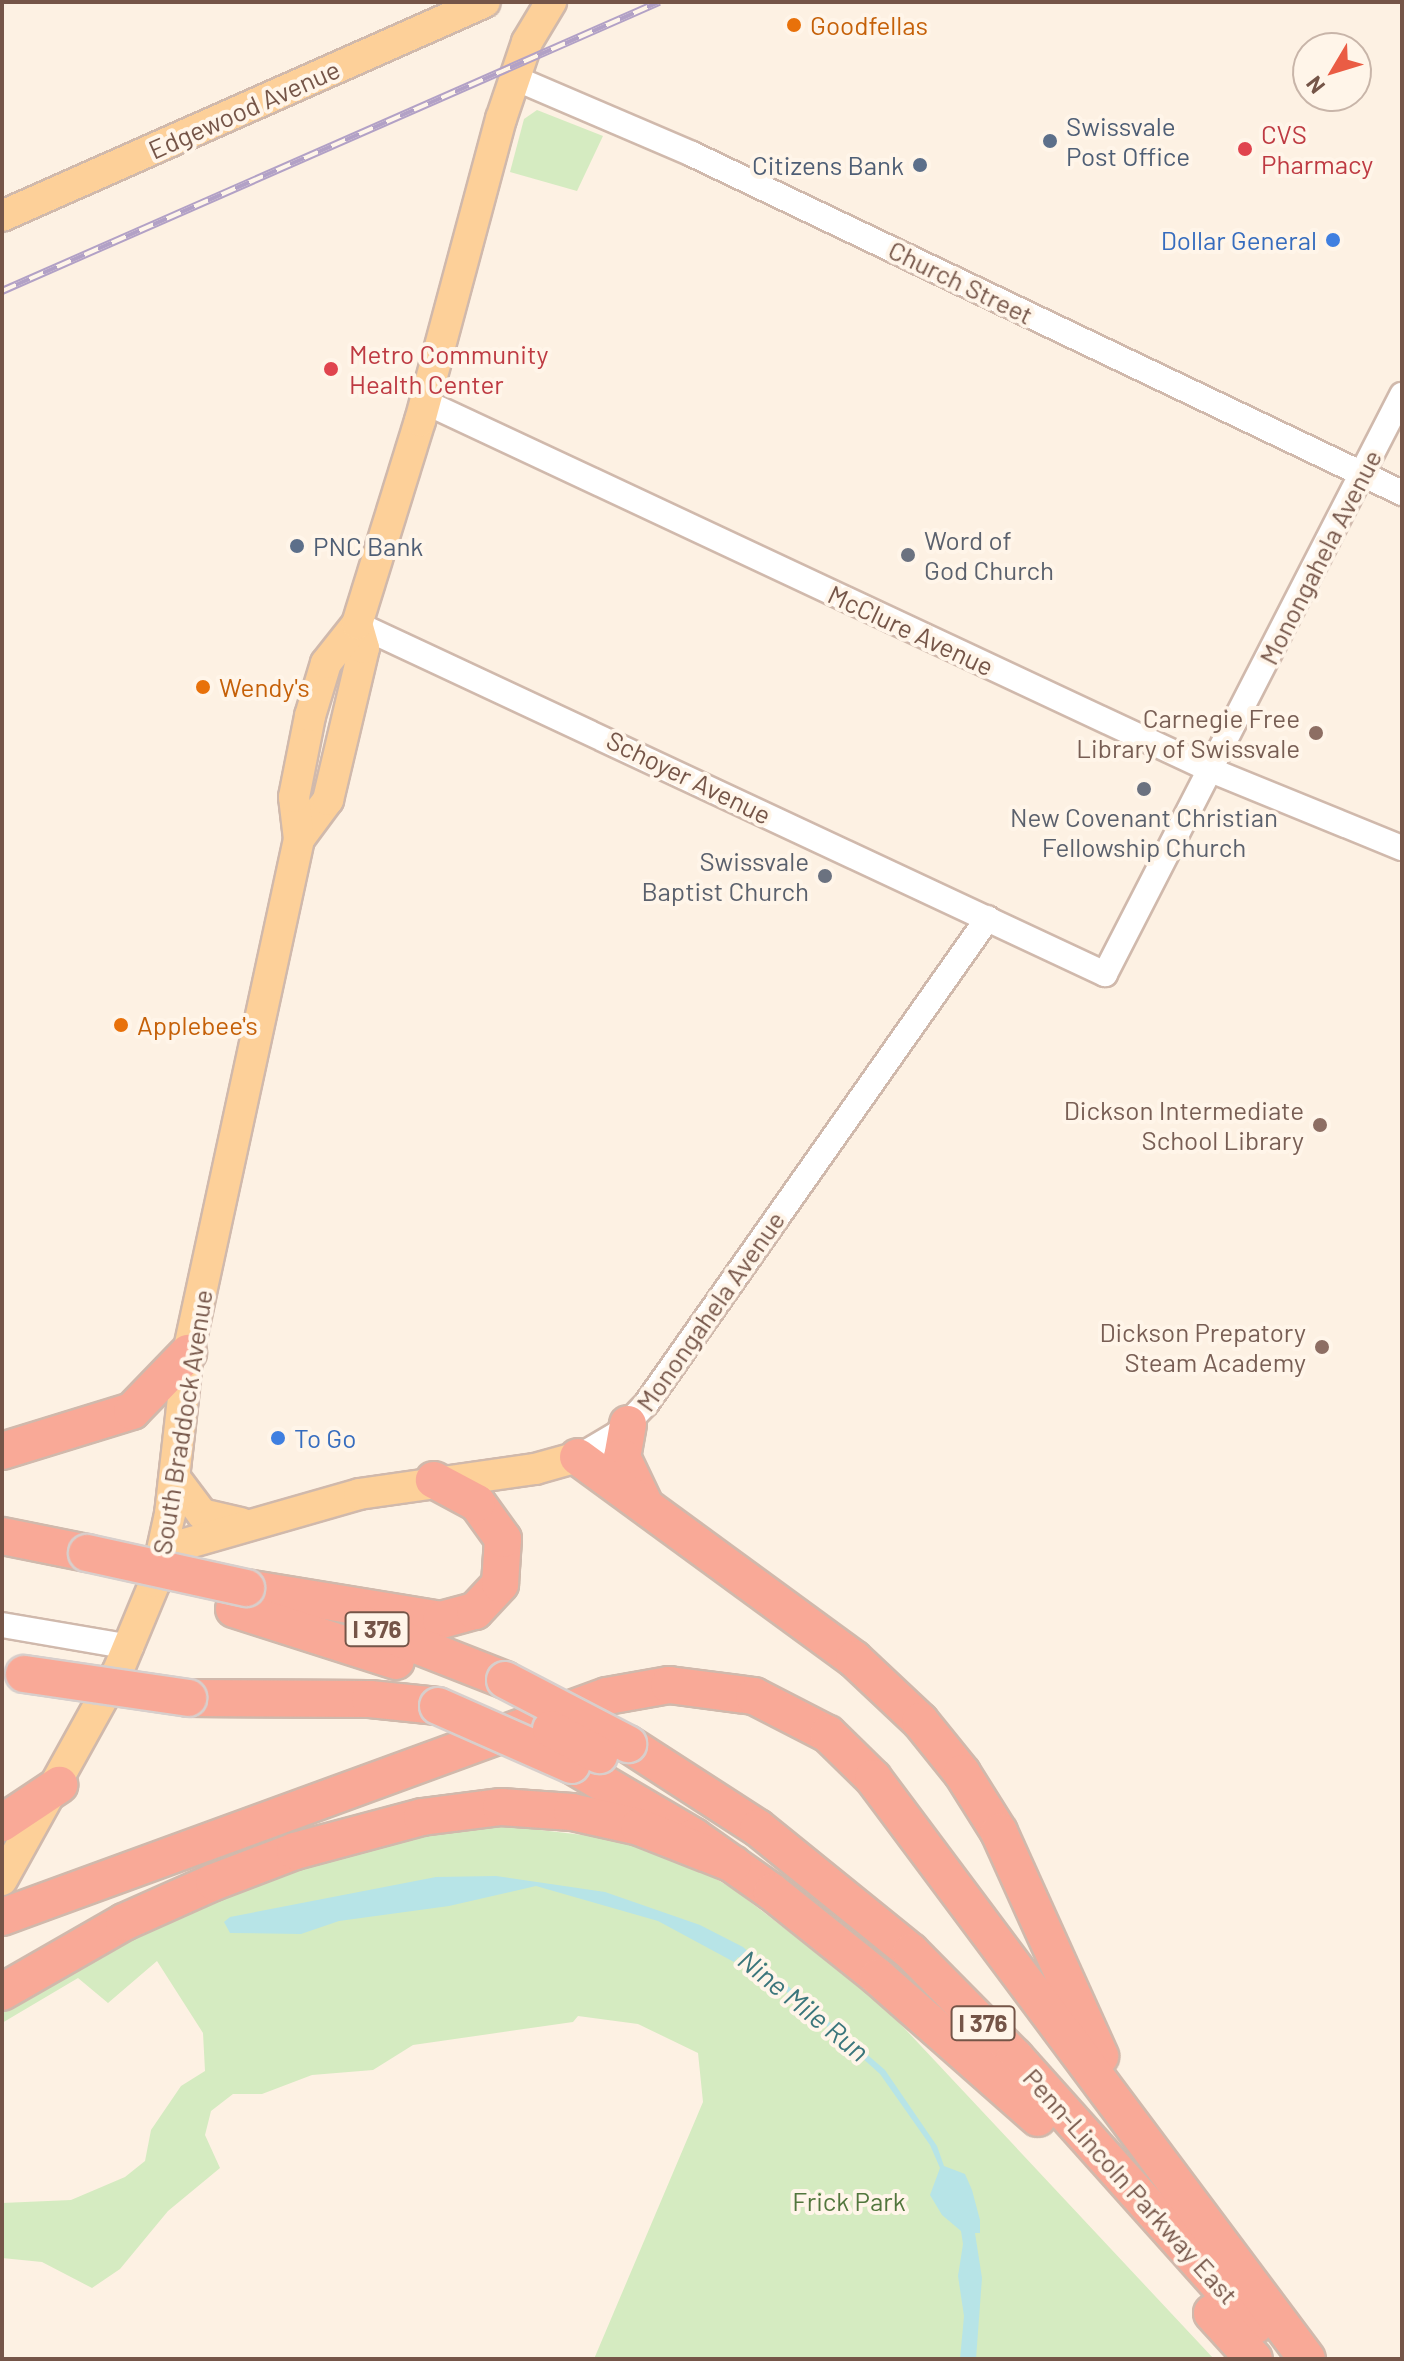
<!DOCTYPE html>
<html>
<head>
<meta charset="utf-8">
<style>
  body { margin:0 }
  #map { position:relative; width:1404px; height:2361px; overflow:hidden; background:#fdf1e3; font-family:Barlow,sans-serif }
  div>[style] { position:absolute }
  .green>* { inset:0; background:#d5ebc1 }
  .water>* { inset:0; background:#b7e4e7 }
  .roads { filter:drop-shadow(2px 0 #d0b9ac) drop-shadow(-2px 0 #d0b9ac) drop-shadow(0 2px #d0b9ac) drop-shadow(0 -2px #d0b9ac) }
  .minor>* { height:24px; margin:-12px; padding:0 12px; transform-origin:12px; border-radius:12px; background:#fff }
  .major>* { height:30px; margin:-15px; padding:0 15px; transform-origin:15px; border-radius:15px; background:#fdd099 }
  .highway>* { height:36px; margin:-18px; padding:0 18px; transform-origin:18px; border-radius:18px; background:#f9a997 }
  .rail>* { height:8px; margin-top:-4px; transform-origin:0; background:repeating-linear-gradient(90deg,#fff5e9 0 15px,#b2a1c6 0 30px); box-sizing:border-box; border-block:2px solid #b2a1c6 }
  .bridges { filter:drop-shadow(2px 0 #d8cfcc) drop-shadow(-2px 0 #d8cfcc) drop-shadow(0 2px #d8cfcc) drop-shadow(0 -2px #d8cfcc) }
  .highway-bridge>* { height:36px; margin:-18px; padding:0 18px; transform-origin:18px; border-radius:18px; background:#f9a997 }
  .dots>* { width:22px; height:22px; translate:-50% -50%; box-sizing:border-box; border:4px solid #fff5e9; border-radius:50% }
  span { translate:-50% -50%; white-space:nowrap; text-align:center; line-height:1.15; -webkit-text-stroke:8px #fff5e9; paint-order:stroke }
  .shield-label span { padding:2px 6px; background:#fff5e9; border:2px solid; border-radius:6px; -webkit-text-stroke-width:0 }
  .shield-label { font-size:24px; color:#755548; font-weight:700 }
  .food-label { font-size:26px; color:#c56008 }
  .left { translate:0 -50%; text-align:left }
  .street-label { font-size:26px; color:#755548 }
  .service-label { font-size:26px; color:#4e5e75 }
  .right { translate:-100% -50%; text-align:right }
  .health-label { font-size:26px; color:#be3a42 }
  .shop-label { font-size:26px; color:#366cbe }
  .worship-label { font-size:26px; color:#5b616d }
  .education-label { font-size:26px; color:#785e54 }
  .park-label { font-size:26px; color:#52763d }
  .water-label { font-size:28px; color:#3b767c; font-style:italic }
  .frame { position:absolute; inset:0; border:4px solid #755548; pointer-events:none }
  .north { position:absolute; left:1292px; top:32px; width:80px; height:80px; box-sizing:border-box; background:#fff5e9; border:2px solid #c8b5a9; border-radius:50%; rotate:232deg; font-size:22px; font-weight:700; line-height:32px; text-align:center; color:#755548 }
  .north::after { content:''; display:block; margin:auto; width:28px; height:36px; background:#ea5c44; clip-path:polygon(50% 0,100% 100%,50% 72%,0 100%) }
</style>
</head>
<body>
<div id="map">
  <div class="green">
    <div style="clip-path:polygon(537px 110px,603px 136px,577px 191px,510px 172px,524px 119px)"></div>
    <div style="clip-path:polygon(498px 1825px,634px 1841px,695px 1866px,736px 1891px,877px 1999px,1214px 2359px,594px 2359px,703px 2102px,698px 2053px,638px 2024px,578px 2016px,573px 2022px,413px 2045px,373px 2070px,312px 2075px,262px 2094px,233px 2094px,211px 2111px,205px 2135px,220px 2168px,168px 2211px,120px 2269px,92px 2288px,42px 2262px,2px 2258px,2px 2203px,71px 2200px,125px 2177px,145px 2161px,151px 2130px,181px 2086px,205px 2071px,203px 2033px,157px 1961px,108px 2003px,78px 1978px,2px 2023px,2px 2008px,64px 1970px,235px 1892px,343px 1855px,433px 1833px)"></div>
  </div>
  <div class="water">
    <div style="clip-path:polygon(496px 1876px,605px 1892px,700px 1925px,743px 1947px,885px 2070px,937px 2146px,944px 2166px,965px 2174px,972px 2190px,980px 2220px,980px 2233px,975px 2233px,982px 2278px,976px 2359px,960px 2359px,964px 2316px,958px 2276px,963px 2244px,961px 2231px,942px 2215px,930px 2195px,940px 2168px,930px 2145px,880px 2074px,799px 2001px,738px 1957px,734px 1962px,658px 1921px,536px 1886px,449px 1906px,339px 1921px,301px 1934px,230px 1933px,224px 1922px,230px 1917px,436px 1877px)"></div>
  </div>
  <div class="roads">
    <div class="minor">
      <div style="left:517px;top:79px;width:190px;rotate:23.2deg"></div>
      <div style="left:692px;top:154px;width:787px;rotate:25.52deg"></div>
      <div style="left:425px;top:402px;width:870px;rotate:25.09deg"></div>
      <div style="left:1213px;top:771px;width:204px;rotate:22.2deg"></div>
      <div style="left:357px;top:624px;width:826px;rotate:25.08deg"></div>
      <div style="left:1105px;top:974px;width:651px;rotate:-62.84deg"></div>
      <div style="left:578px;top:1457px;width:45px;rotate:-30.5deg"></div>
      <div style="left:617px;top:1434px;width:42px;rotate:-46deg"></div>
      <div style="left:646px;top:1404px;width:594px;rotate:-54.87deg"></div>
      <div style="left:2px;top:1625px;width:131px;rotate:9.7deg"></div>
    </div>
    <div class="major">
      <div style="left:2px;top:216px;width:528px;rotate:-23.9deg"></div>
      <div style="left:299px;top:839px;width:49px;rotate:-53.4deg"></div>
      <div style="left:328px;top:800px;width:156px;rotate:-76.7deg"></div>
      <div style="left:364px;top:648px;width:25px;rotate:-106deg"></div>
      <div style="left:175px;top:1478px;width:45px;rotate:53.1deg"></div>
      <div style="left:202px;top:1514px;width:40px;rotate:13deg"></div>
      <div style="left:164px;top:1550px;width:203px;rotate:-16deg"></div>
      <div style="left:359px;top:1494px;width:178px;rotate:-8.1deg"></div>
      <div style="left:535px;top:1469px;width:45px;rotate:-15.6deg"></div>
      <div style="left:2px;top:1880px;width:239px;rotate:-61deg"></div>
      <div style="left:118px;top:1671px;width:96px;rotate:-67.4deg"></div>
      <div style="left:155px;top:1582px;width:70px;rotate:-77.6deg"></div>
      <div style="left:170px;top:1514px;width:162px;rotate:-83.6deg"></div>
      <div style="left:188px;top:1353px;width:526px;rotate:-77.81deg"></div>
      <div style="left:299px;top:839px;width:42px;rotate:-96.8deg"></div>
      <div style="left:294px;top:797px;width:83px;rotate:-78.8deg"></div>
      <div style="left:310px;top:716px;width:55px;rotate:-73.2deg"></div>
      <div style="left:326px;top:663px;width:50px;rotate:-51.5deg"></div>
      <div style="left:357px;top:624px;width:213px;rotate:-72.8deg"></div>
      <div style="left:420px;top:421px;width:313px;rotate:-75deg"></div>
      <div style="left:501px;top:119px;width:81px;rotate:-71.3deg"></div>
      <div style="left:527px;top:42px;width:47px;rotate:-59deg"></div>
    </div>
    <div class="highway">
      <div style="left:628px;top:1424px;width:34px;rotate:100deg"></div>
      <div style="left:622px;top:1457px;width:49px;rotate:64.5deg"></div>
      <div style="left:2px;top:1451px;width:136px;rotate:-17.1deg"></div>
      <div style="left:132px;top:1411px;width:81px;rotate:-46deg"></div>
      <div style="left:578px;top:1457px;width:342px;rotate:36.2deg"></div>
      <div style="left:854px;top:1659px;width:91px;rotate:43.2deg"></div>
      <div style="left:920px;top:1721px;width:67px;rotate:51.1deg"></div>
      <div style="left:962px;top:1773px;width:70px;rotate:57.9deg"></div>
      <div style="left:999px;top:1832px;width:246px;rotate:65.7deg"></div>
      <div style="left:2px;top:1536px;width:87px;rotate:11.3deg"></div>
      <div style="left:246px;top:1588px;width:198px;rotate:9.3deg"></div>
      <div style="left:441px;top:1620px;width:35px;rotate:-15deg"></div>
      <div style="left:475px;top:1611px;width:37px;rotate:-47deg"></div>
      <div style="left:500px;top:1584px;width:45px;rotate:-86.2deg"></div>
      <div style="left:503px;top:1539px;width:44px;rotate:-125.8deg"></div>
      <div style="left:477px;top:1503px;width:49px;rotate:-151.9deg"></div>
      <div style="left:234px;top:1609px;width:170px;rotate:17.8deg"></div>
      <div style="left:365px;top:1625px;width:150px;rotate:21.4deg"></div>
      <div style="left:188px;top:1698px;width:182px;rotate:0.3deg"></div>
      <div style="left:370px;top:1699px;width:68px;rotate:5.9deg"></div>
      <div style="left:628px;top:1744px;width:155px;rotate:32.9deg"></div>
      <div style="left:758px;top:1828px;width:197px;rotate:39deg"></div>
      <div style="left:911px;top:1952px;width:148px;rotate:45.3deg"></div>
      <div style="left:1015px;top:2057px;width:360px;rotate:48.2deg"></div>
      <div style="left:572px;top:1765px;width:142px;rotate:30.5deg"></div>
      <div style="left:694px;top:1837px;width:95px;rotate:35.2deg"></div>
      <div style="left:772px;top:1892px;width:136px;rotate:38.7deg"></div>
      <div style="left:878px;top:1977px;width:213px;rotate:41.4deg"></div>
      <div style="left:2px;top:1823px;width:69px;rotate:-33.7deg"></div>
      <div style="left:2px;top:1917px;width:644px;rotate:-20.07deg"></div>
      <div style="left:607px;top:1696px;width:63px;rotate:-10.1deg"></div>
      <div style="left:669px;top:1685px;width:86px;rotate:7.4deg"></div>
      <div style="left:754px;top:1696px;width:83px;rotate:27.2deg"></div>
      <div style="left:828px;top:1734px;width:63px;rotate:44.4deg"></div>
      <div style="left:873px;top:1778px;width:725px;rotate:53.24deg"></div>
      <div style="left:2px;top:1992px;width:141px;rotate:-29.8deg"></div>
      <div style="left:124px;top:1922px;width:98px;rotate:-24deg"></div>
      <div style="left:214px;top:1882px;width:87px;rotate:-20.9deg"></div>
      <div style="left:295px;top:1851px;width:131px;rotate:-15deg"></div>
      <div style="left:422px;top:1817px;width:80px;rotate:-7.2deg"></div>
      <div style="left:501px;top:1807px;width:71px;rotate:4deg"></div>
      <div style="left:572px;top:1812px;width:69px;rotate:12.6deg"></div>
      <div style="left:639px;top:1827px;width:101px;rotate:21.5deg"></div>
      <div style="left:1212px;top:2313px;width:62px;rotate:47.6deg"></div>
    </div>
  </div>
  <div class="rail">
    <div style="left:2px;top:291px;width:718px;rotate:-23.74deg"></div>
  </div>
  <div class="bridges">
    <div class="highway-bridge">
      <div style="left:87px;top:1553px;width:163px;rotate:12.4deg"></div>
      <div style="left:24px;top:1674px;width:166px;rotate:8.3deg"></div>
      <div style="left:505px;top:1680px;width:139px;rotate:27.5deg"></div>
      <div style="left:438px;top:1706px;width:146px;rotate:23.8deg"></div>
      <div style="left:551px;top:1729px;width:55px;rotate:28.4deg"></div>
    </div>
  </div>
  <div class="dots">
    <div style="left:794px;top:25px;background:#e8710a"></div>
    <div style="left:1050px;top:141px;background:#5c6f8a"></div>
    <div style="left:1245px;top:149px;background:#e0444e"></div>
    <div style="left:920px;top:165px;background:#5c6f8a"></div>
    <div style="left:1333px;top:240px;background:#3f7fe0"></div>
    <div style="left:331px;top:369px;background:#e0444e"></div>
    <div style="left:297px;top:546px;background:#5c6f8a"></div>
    <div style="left:908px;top:555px;background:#6b7280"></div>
    <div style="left:203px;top:687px;background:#e8710a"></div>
    <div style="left:1316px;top:733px;background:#8d6e63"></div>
    <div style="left:1144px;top:789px;background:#6b7280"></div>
    <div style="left:825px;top:876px;background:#6b7280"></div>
    <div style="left:121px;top:1025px;background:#e8710a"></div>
    <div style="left:1320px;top:1125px;background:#8d6e63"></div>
    <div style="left:1322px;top:1347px;background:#8d6e63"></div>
    <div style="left:278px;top:1438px;background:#3f7fe0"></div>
  </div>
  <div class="shield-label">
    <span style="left:377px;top:1629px">I 376</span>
    <span style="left:983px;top:2023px">I 376</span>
  </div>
  <div class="food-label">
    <span class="left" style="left:810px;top:25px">Goodfellas</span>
    <span class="left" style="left:219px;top:687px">Wendy's</span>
    <span class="left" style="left:137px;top:1025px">Applebee's</span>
  </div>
  <div class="street-label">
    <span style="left:244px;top:109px;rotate:-24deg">Edgewood Avenue</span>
    <span style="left:961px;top:282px;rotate:26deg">Church Street</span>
    <span style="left:1320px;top:557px;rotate:-63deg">Monongahela Avenue</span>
    <span style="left:911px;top:630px;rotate:25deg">McClure Avenue</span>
    <span style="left:689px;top:777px;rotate:26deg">Schoyer Avenue</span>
    <span style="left:710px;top:1311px;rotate:-55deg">Monongahela Avenue</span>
    <span style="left:182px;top:1422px;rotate:-81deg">South Braddock Avenue</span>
    <span style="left:1131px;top:2186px;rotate:48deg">Penn-Lincoln Parkway East</span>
  </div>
  <div class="service-label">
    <span class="left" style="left:1066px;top:141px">Swissvale<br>Post Office</span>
    <span class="right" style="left:904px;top:165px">Citizens Bank</span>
    <span class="left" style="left:313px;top:546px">PNC Bank</span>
  </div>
  <div class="health-label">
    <span class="left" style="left:1261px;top:149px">CVS<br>Pharmacy</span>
    <span class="left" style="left:349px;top:369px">Metro Community<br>Health Center</span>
  </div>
  <div class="shop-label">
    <span class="right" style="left:1317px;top:240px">Dollar General</span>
    <span class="left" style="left:294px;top:1438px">To Go</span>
  </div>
  <div class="worship-label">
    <span class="left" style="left:924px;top:555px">Word of<br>God Church</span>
    <span style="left:1144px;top:832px">New Covenant Christian<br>Fellowship Church</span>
    <span class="right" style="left:809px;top:876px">Swissvale<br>Baptist Church</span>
  </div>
  <div class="education-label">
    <span class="right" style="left:1300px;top:733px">Carnegie Free<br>Library of Swissvale</span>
    <span class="right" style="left:1304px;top:1125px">Dickson Intermediate<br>School Library</span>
    <span class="right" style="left:1306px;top:1347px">Dickson Prepatory<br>Steam Academy</span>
  </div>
  <div class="park-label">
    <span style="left:849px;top:2201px">Frick Park</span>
  </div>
  <div class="water-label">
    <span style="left:804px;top:2005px;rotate:39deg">Nine Mile Run</span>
  </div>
  <div class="frame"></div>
  <div class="north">N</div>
</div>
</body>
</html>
